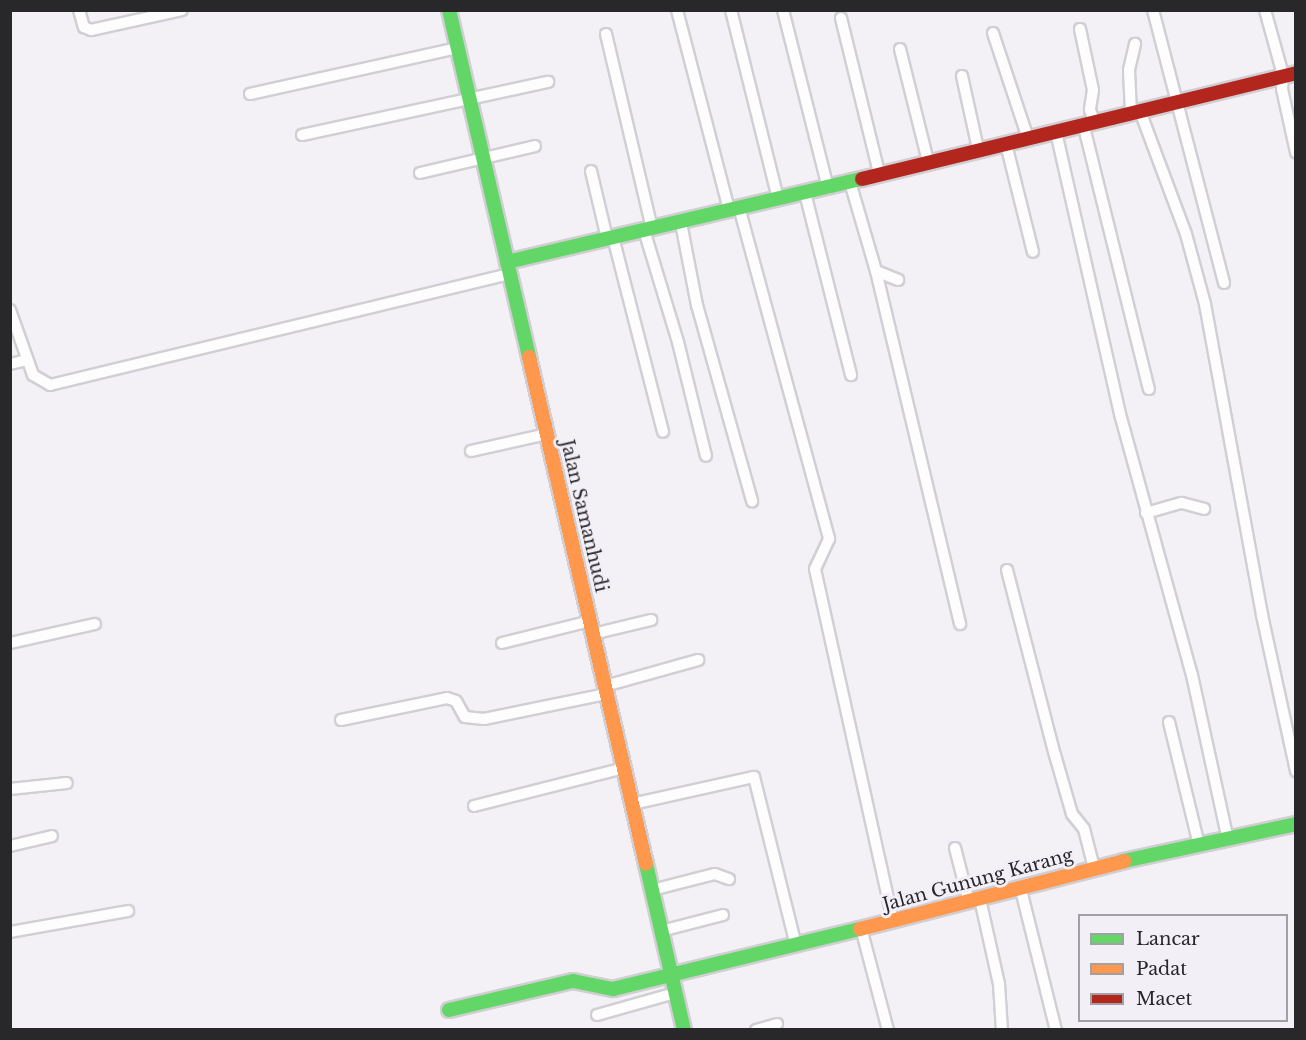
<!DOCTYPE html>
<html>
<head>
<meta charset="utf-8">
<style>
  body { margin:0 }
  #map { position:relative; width:1306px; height:1040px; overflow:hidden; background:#f3f1f5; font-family:"Libre Baskerville",serif }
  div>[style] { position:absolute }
  .roads { filter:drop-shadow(2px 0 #d1cfd3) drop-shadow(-2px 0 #d1cfd3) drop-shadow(0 2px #d1cfd3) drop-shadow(0 -2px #d1cfd3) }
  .street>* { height:10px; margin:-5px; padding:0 5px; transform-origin:5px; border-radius:5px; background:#fdfdfe }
  .fast>* { height:14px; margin:-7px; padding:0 7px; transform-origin:7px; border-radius:7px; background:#63d668 }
  .slow>* { height:14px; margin:-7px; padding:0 7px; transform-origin:7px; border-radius:7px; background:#ff974d }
  .jam>* { height:14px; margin:-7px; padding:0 7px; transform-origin:7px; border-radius:7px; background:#b3261e }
  span { translate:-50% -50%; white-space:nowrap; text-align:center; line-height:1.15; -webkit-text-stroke:6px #f2f0f6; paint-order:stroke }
  .street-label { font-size:18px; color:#28272a }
  .frame { position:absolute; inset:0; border:12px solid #28272a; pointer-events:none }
  .legend { position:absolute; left:1078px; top:914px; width:210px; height:108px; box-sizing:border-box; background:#f2f0f6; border:2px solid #a1a0a4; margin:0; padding:8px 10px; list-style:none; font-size:18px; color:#28272a }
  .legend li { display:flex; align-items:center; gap:12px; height:30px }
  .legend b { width:30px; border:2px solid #a1a0a4 }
</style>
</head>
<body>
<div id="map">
  <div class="roads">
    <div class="street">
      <div style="left:79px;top:10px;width:18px;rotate:74deg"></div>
      <div style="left:84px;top:27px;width:8px;rotate:23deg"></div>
      <div style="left:91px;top:30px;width:93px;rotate:-12.4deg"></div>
      <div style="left:677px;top:10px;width:207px;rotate:75.4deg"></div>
      <div style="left:731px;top:10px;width:195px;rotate:76deg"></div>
      <div style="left:783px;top:10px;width:184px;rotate:75.8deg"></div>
      <div style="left:1153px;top:10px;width:282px;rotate:75.4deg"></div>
      <div style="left:1265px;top:10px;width:67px;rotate:74.5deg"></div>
      <div style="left:1283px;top:75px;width:14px;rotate:94deg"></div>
      <div style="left:1282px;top:89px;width:65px;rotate:77.5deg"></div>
      <div style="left:841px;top:18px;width:160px;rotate:76.2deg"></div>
      <div style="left:1080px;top:29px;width:62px;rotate:78deg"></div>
      <div style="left:1093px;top:90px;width:20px;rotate:99deg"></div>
      <div style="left:1090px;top:110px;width:14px;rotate:69deg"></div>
      <div style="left:993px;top:33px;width:111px;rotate:71.6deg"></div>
      <div style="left:606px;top:34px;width:199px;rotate:76.7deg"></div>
      <div style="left:900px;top:49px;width:115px;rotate:76deg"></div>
      <div style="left:962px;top:76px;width:75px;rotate:77.6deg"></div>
      <div style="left:250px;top:94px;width:213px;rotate:-12.5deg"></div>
      <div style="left:1140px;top:111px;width:131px;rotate:69.5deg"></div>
      <div style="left:1186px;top:234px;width:73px;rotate:74.8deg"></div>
      <div style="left:1205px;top:304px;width:316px;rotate:79.6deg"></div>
      <div style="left:1262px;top:615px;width:160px;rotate:77.7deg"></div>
      <div style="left:1131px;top:113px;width:43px;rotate:-92.7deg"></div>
      <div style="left:1129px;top:70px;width:27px;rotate:-77deg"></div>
      <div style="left:1084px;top:127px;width:270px;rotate:76.1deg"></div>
      <div style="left:1056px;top:132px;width:289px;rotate:77.2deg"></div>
      <div style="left:1120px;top:414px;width:271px;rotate:74.6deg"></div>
      <div style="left:1192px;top:675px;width:169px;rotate:77.7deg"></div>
      <div style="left:302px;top:135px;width:252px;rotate:-12.2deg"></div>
      <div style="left:1006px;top:144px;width:111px;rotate:76deg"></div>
      <div style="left:591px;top:171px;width:69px;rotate:76.6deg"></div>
      <div style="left:420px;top:173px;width:118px;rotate:-13.2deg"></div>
      <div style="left:850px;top:182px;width:93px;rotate:73.7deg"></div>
      <div style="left:876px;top:271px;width:24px;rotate:22deg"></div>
      <div style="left:805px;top:193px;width:188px;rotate:75.8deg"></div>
      <div style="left:739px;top:207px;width:344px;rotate:74.8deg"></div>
      <div style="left:829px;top:539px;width:33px;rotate:115deg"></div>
      <div style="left:815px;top:569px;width:361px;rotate:77.5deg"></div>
      <div style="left:681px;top:223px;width:84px;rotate:79deg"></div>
      <div style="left:697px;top:305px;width:204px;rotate:74.3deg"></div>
      <div style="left:644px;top:230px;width:117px;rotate:73.1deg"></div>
      <div style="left:678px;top:342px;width:117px;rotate:76.2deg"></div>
      <div style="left:613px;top:237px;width:201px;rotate:75.6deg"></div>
      <div style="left:876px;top:271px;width:363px;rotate:76.6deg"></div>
      <div style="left:10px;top:310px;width:69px;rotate:70.5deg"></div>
      <div style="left:33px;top:375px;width:20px;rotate:30deg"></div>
      <div style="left:50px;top:385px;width:473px;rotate:-13.6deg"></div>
      <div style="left:10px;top:364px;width:17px;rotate:-13deg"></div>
      <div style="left:471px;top:451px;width:78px;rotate:-12.6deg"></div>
      <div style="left:1146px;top:513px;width:37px;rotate:-16deg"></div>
      <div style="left:1182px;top:503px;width:23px;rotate:15deg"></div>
      <div style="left:1007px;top:570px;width:191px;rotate:75.5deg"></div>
      <div style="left:1055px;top:755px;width:61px;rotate:73.9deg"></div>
      <div style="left:1072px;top:814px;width:19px;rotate:51deg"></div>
      <div style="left:1084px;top:829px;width:40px;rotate:75.6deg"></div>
      <div style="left:593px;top:634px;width:60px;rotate:-13.6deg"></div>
      <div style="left:10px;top:643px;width:87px;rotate:-12.6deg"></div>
      <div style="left:502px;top:643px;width:91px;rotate:-14deg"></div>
      <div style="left:605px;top:686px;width:97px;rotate:-15.6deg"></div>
      <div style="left:341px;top:720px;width:108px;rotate:-11.7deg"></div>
      <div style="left:447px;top:698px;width:9px;rotate:18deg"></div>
      <div style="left:456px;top:701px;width:18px;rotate:61deg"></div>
      <div style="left:465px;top:717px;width:19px;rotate:6deg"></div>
      <div style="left:484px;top:719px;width:125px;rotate:-11.6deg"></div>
      <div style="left:1169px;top:722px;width:127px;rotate:76.3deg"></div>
      <div style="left:10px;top:789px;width:57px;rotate:-6deg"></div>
      <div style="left:632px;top:804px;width:125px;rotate:-12.5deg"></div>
      <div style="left:754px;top:777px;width:170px;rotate:76deg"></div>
      <div style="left:474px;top:806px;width:155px;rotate:-14.2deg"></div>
      <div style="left:10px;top:846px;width:43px;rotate:-13.4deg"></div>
      <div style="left:955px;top:848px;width:56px;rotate:75.5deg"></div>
      <div style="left:652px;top:890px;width:65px;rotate:-14.3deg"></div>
      <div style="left:715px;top:874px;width:15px;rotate:20deg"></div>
      <div style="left:1021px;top:890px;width:144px;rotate:76deg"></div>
      <div style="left:980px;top:899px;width:87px;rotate:77.4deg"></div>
      <div style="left:999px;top:984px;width:46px;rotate:86.3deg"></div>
      <div style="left:861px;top:928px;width:106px;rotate:75.2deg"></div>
      <div style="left:661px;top:931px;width:64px;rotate:-14.5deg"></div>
      <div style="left:10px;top:932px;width:120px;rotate:-10.1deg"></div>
      <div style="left:597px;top:1015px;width:81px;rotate:-15.8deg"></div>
      <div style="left:756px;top:1030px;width:22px;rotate:-16deg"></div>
    </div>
    <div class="fast">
      <div style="left:449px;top:10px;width:356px;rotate:77deg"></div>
      <div style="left:507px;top:262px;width:365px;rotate:-13.2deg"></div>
      <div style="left:1124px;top:861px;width:176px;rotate:-12.1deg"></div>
      <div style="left:646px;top:864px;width:170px;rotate:77.1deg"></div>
      <div style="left:449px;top:1010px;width:127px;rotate:-13.2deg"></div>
      <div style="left:573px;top:981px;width:41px;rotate:11.3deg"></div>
      <div style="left:613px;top:989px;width:254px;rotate:-13.7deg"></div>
    </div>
    <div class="slow">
      <div style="left:529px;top:357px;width:520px;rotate:77.01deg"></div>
      <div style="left:860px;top:929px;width:273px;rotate:-14.4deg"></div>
    </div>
    <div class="jam">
      <div style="left:862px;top:179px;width:447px;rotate:-13.7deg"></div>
    </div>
  </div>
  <div class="street-label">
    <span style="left:584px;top:516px;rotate:77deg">Jalan Samanhudi</span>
    <span style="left:978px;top:880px;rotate:-15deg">Jalan Gunung Karang</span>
  </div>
  <div class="frame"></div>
  <ul class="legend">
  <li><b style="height:8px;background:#63d668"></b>Lancar</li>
  <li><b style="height:8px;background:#ff974d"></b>Padat</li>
  <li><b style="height:8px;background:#b3261e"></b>Macet</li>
  </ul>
</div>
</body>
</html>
